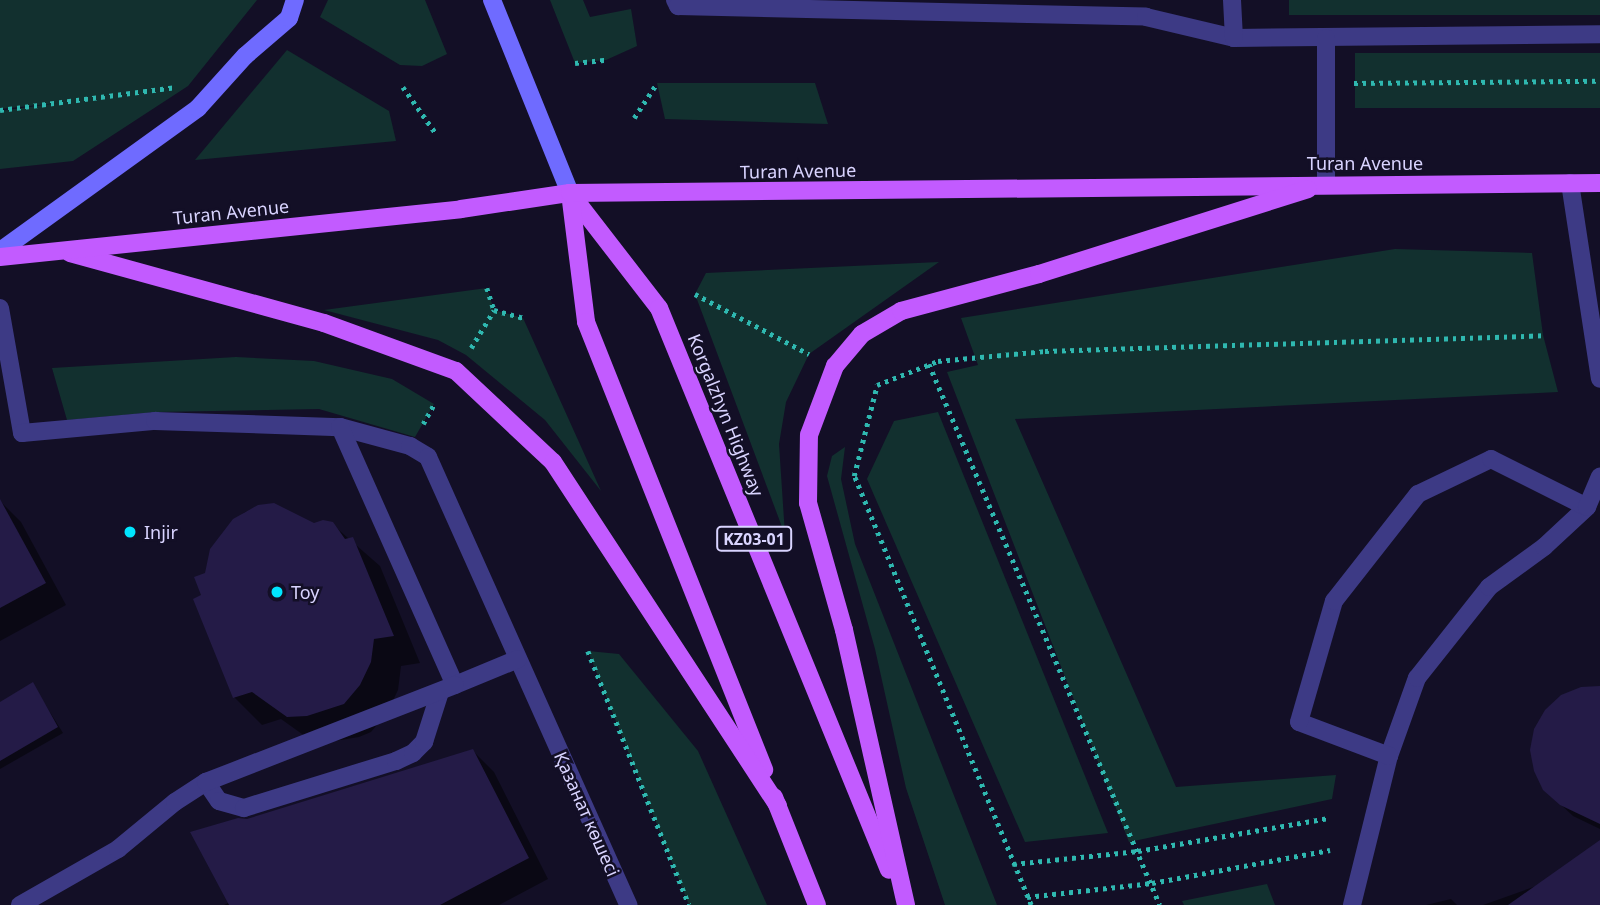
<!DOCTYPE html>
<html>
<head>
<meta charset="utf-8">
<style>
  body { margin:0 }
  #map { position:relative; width:1600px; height:905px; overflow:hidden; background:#130f26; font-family:"Noto Sans",sans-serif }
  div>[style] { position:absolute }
  .green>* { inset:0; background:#12302f; transform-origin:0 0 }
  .shadow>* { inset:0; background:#0007 }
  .building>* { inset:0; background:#241b47 }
  .path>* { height:4.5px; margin-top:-2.25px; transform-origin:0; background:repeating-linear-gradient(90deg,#2fb8b0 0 3.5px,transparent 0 8.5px) }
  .lane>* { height:18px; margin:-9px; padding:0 9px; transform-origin:9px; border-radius:9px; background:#3d3a85 }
  .secondary>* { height:18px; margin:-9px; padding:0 9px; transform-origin:9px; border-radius:9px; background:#6f6bff }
  .primary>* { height:18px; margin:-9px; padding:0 9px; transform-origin:9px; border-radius:9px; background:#c25bff }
  .dots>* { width:19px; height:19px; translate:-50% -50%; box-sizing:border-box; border:4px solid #130f26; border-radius:50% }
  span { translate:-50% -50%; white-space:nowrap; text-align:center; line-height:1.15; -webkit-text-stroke:5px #130f26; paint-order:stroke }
  .shield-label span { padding:2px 5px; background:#130f26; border:2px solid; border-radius:5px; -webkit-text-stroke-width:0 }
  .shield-label { font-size:16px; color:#d9d4ff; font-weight:700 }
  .street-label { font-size:18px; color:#d9d4ff }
  .poi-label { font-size:18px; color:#d9d4ff }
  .left { translate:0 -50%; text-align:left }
</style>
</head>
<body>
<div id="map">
  <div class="green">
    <div style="clip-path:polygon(0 0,257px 0,188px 86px,73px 161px,0 169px,0 111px,58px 103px,0 109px)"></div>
    <div style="clip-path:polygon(328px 0,425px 0,447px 54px,422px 66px,400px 65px,320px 17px)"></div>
    <div style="clip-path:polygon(550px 0,583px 0,590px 17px,631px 9px,637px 46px,606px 60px,575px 63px)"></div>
    <div style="left:1289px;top:0;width:311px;height:15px"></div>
    <div style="clip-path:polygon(287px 50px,389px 111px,396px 141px,195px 160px)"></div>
    <div style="left:1600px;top:53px;width:55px;height:245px;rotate:90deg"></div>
    <div style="clip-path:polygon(657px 83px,815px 83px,828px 124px,665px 119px)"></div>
    <div style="clip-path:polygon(1395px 249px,1532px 253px,1543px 335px,1558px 392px,1015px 419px,1176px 787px,1336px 775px,1332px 799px,1129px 842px,947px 372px,978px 365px,961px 318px)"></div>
    <div style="clip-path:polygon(939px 262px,809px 354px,786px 402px,779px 444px,785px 535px,695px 294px,706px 273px)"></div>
    <div style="clip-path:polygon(487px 288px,494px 310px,523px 318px,601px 491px,545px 420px,466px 355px,438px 340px,324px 310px)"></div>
    <div style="clip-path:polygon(236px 357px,314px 361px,392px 379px,434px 404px,415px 437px,319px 409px,157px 412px,67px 420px,52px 368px)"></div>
    <div style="clip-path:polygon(938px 412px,1108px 833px,1025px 842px,867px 479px,894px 421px)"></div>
    <div style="clip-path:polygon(845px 447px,841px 479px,855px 544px,997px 905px,945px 905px,906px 788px,875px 649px,827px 476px,832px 456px)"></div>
    <div style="clip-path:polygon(588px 651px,619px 654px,698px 751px,767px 905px,689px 905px)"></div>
    <div style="clip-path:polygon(1267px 884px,1275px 905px,1184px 905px,1182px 901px)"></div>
  </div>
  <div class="shadow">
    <div style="clip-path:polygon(0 501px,21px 522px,66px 605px,0 641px)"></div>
    <div style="clip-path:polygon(274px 505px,314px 525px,332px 524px,380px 566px,420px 663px,401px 666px,398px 690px,387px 713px,371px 732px,359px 737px,316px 744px,281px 719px,262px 725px,234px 697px,203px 596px,206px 575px,234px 520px,245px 512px)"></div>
    <div style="clip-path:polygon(33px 685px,63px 733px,0 769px,0 704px)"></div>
    <div style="clip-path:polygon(1600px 688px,1600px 829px,1573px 816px,1558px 802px)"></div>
    <div style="clip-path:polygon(473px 751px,494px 772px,548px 879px,499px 905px,224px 905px,230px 902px,248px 821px)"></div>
    <div style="clip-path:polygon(1600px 842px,1600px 905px,1483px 905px,1539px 885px)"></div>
    <div style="clip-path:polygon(1451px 899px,1457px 905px,1426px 905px)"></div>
  </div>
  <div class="building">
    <div style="clip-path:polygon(0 499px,46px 583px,0 608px)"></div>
    <div style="clip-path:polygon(274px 503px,314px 523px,323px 520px,333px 522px,345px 539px,353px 537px,394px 636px,374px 639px,371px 662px,360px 685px,344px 704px,307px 716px,287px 717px,252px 692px,233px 698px,193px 599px,201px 595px,194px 577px,205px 573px,210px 549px,233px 519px,258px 505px)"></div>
    <div style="clip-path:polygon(33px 682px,58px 727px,0 761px,0 702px)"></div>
    <div style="clip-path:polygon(1600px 686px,1600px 824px,1560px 805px,1543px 790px,1534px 771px,1530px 750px,1534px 729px,1545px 710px,1561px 695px,1581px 687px)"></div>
    <div style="clip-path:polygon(473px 749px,529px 858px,440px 905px,229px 905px,190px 832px,238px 818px,247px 819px)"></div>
    <div style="clip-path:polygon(1600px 840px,1600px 905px,1508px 905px)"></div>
  </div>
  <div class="path">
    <div style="left:575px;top:63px;width:31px;rotate:-6deg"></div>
    <div style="left:1354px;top:83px;width:246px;rotate:-0.5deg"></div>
    <div style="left:403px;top:87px;width:55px;rotate:54.6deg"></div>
    <div style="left:0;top:110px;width:178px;rotate:-7.4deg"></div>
    <div style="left:634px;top:118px;width:42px;rotate:-56.7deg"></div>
    <div style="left:487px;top:288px;width:23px;rotate:72deg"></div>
    <div style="left:695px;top:294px;width:129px;rotate:27.8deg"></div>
    <div style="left:471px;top:348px;width:44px;rotate:-58.8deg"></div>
    <div style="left:494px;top:310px;width:30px;rotate:15deg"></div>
    <div style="left:929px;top:364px;width:588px;rotate:66.88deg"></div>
    <div style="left:423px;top:424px;width:23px;rotate:-61deg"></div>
    <div style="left:588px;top:651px;width:273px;rotate:68.3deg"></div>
    <div style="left:1013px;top:864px;width:126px;rotate:-5.9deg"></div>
    <div style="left:1138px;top:851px;width:195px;rotate:-9.8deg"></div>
    <div style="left:1027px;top:897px;width:126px;rotate:-6.4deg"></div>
    <div style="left:1152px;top:883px;width:181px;rotate:-10.5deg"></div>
    <div style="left:1031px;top:905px;width:464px;rotate:-112.4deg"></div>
    <div style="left:854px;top:476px;width:94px;rotate:-75.8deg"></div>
    <div style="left:877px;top:385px;width:66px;rotate:-21.5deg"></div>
    <div style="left:938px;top:361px;width:107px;rotate:-5.3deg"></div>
    <div style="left:1045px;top:351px;width:498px;rotate:-1.8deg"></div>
  </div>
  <div class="lane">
    <div style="left:675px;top:0;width:7px;rotate:63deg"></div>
    <div style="left:678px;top:6px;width:468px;rotate:1.3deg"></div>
    <div style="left:1146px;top:17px;width:90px;rotate:13.4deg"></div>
    <div style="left:1234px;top:38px;width:366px;rotate:-0.6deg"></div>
    <div style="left:1232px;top:0;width:38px;rotate:87deg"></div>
    <div style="left:1570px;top:183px;width:198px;rotate:81.3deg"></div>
    <div style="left:1326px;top:184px;width:146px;rotate:-90deg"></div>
    <div style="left:0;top:308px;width:127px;rotate:80deg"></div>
    <div style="left:22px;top:433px;width:134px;rotate:-5.2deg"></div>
    <div style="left:155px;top:421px;width:185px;rotate:1.9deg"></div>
    <div style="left:340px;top:427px;width:73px;rotate:15.2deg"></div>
    <div style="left:410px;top:446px;width:21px;rotate:31deg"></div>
    <div style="left:428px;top:457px;width:491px;rotate:65.9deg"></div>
    <div style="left:340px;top:427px;width:282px;rotate:66deg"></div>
    <div style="left:455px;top:685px;width:68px;rotate:-22.4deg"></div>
    <div style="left:1389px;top:756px;width:83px;rotate:-70.3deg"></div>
    <div style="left:1417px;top:678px;width:116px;rotate:-51.6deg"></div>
    <div style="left:1489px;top:587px;width:68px;rotate:-36deg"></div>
    <div style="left:1544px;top:547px;width:59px;rotate:-42.9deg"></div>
    <div style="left:206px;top:782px;width:23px;rotate:56deg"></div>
    <div style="left:219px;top:801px;width:26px;rotate:16deg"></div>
    <div style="left:244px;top:808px;width:159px;rotate:-17.2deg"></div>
    <div style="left:396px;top:761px;width:19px;rotate:-25deg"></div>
    <div style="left:413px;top:753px;width:16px;rotate:-45deg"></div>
    <div style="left:424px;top:742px;width:52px;rotate:-72.3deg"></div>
    <div style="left:20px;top:905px;width:113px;rotate:-29.7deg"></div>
    <div style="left:118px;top:849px;width:74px;rotate:-39.5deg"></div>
    <div style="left:175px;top:802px;width:37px;rotate:-33deg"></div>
    <div style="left:206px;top:782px;width:267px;rotate:-21.3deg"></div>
    <div style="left:1352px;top:905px;width:154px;rotate:-76.1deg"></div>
    <div style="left:1389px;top:756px;width:96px;rotate:-159.3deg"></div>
    <div style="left:1299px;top:722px;width:126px;rotate:-73.9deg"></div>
    <div style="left:1334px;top:601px;width:136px;rotate:-51.9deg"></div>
    <div style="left:1418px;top:494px;width:81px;rotate:-25.6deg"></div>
    <div style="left:1491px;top:459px;width:107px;rotate:26.6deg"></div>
    <div style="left:1587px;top:507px;width:33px;rotate:-67deg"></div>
  </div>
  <div class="secondary">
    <div style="left:492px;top:0;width:208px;rotate:68deg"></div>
    <div style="left:0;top:251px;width:244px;rotate:-35.8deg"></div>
    <div style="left:198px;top:108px;width:70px;rotate:-47.9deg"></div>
    <div style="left:245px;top:56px;width:58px;rotate:-40.8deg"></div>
    <div style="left:289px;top:18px;width:19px;rotate:-72deg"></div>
  </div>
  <div class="primary">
    <div style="left:570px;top:193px;width:145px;rotate:52.3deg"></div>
    <div style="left:659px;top:308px;width:607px;rotate:67.74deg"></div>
    <div style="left:570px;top:193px;width:130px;rotate:82.9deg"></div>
    <div style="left:586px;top:322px;width:482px;rotate:68.3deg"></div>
    <div style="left:70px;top:253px;width:263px;rotate:15.4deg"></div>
    <div style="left:324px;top:323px;width:140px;rotate:20deg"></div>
    <div style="left:456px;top:371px;width:133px;rotate:43.2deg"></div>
    <div style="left:553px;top:462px;width:411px;rotate:56.8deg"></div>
    <div style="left:0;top:257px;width:463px;rotate:-5.9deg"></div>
    <div style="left:461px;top:209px;width:110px;rotate:-8.4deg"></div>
    <div style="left:570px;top:193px;width:1030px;rotate:-0.56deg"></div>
    <div style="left:774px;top:797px;width:116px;rotate:68.3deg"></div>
    <div style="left:906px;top:905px;width:282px;rotate:-102.7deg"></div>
    <div style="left:844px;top:630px;width:132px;rotate:-105.8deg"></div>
    <div style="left:808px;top:503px;width:68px;rotate:-89.2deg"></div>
    <div style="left:809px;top:435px;width:74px;rotate:-69.4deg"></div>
    <div style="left:835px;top:366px;width:42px;rotate:-49.8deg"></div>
    <div style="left:862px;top:334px;width:45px;rotate:-30.5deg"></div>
    <div style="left:901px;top:311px;width:143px;rotate:-15deg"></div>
    <div style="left:1039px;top:274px;width:282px;rotate:-17.5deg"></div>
  </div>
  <div class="dots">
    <div style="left:130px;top:532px;background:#00e5ff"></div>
    <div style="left:277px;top:592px;background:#00e5ff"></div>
  </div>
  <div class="shield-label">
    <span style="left:754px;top:539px">KZ03-01</span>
  </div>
  <div class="street-label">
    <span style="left:1365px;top:163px">Turan Avenue</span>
    <span style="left:798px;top:171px;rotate:-1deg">Turan Avenue</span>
    <span style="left:231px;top:212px;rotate:-6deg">Turan Avenue</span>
    <span style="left:726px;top:415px;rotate:68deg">Korgalzhyn Highway</span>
    <span style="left:587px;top:814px;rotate:66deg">Қазанат көшесі</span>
  </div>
  <div class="poi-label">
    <span class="left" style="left:144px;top:532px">Injir</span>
    <span class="left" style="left:291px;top:592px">Toy</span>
  </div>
</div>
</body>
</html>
